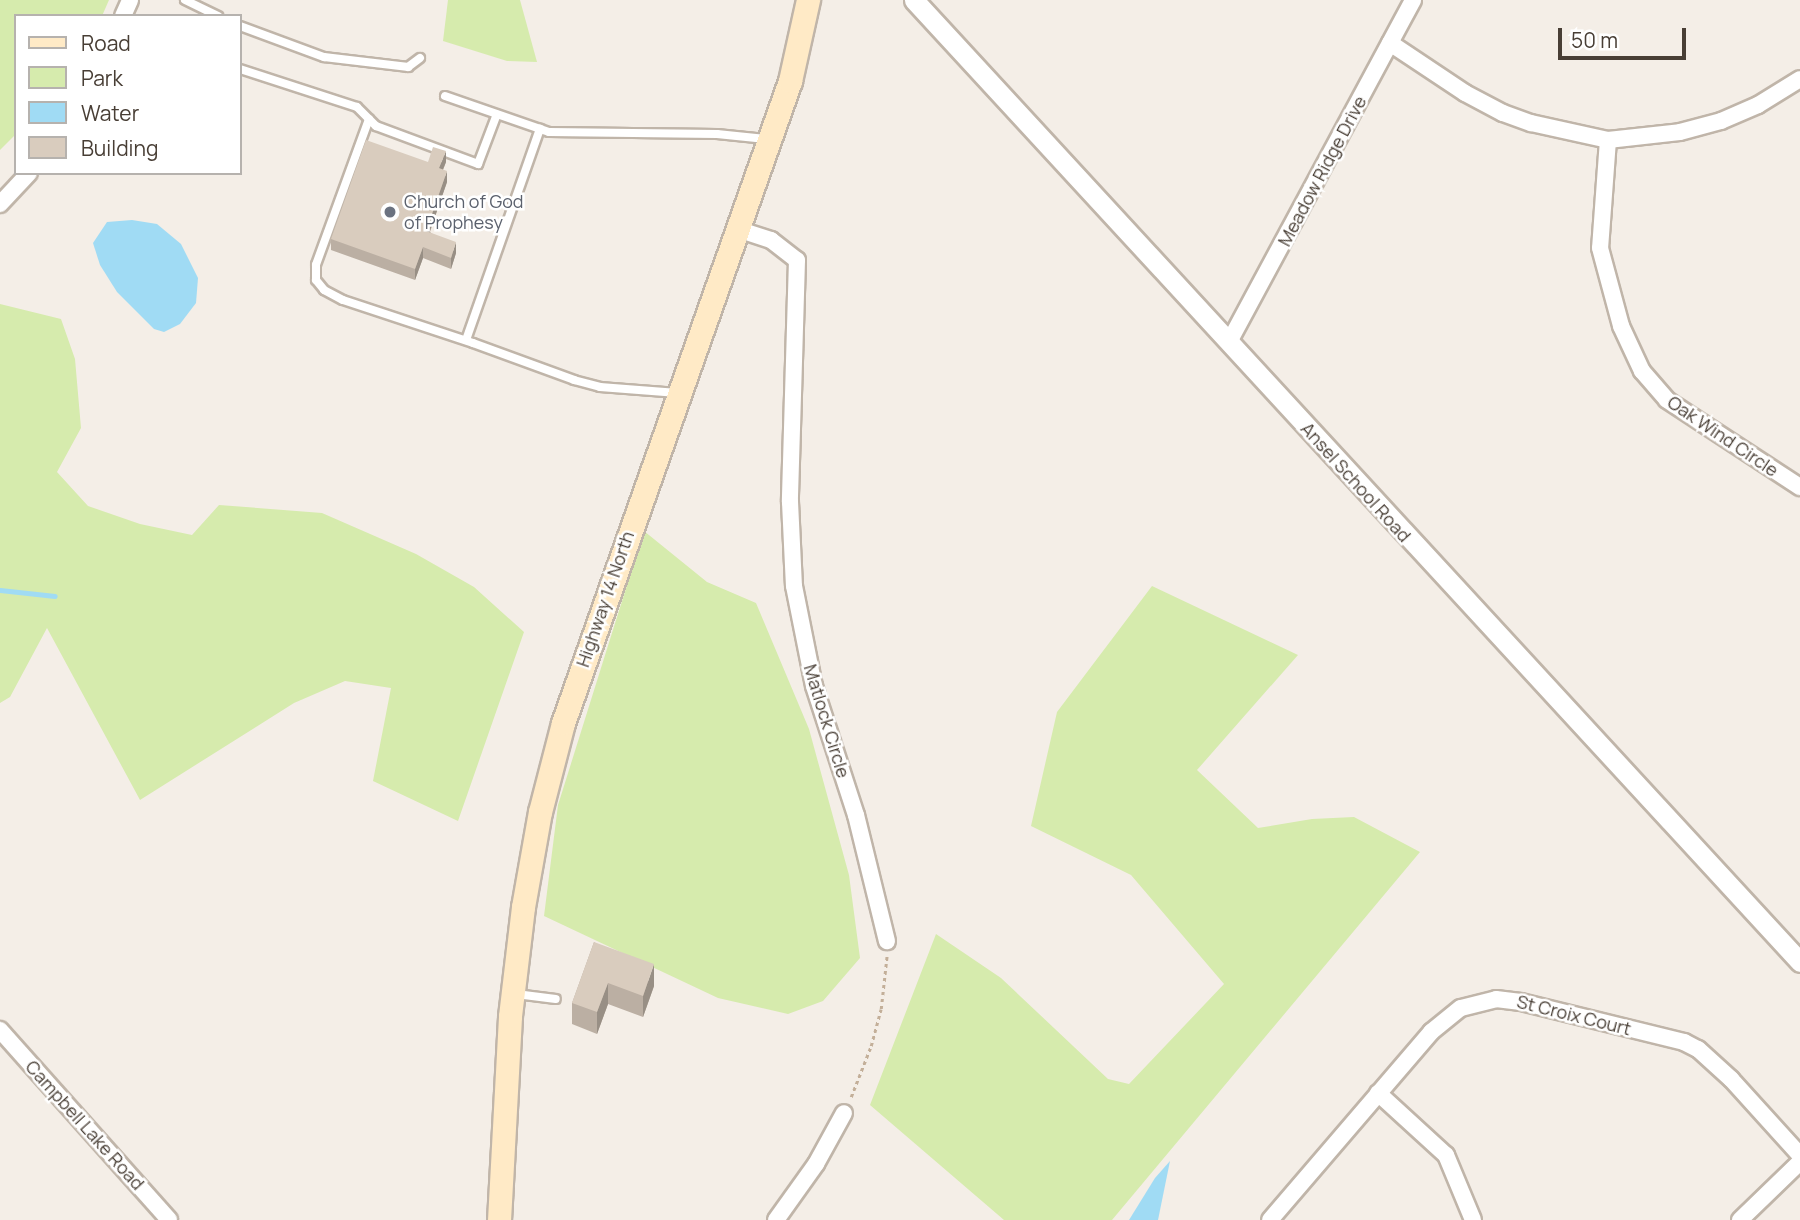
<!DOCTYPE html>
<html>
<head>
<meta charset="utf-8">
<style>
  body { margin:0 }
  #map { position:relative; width:1800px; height:1220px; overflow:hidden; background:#f4eee7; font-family:Manrope,sans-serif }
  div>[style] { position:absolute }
  .green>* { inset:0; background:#d6ebad }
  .water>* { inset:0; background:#a0dbf4 }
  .stream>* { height:5px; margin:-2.5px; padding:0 2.5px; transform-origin:2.5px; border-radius:2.5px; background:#a0dbf4 }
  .path>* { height:2.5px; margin-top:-1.25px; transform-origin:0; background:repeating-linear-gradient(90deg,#c3af99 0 3.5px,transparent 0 7px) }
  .roads { filter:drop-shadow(2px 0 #c0b5a9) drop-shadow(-2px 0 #c0b5a9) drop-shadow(0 2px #c0b5a9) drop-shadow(0 -2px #c0b5a9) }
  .service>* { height:8px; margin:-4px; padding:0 4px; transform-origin:4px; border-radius:4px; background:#fff }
  .minor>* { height:16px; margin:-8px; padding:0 8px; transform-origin:8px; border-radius:8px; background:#fff }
  .tertiary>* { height:19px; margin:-9.5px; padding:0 9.5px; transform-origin:9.5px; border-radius:9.5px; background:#fff }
  .secondary>* { height:23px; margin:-11.5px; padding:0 11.5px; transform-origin:11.5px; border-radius:11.5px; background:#ffeac6 }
  .wall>* { inset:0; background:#bbafa3 }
  .shaded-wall>* { inset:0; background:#988f85 }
  .building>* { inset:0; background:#d9ccbe }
  .dots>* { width:19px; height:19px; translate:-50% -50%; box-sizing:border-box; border:4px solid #fff; border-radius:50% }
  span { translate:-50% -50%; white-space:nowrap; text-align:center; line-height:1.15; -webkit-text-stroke:5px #fff; paint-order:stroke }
  .street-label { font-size:18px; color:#483e35 }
  .worship-label { font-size:18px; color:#5b616d }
  .left { translate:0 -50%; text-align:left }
  .legend { position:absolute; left:14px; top:14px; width:228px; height:161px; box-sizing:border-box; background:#fff; border:2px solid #b6b2ae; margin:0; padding:9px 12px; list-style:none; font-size:21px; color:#483e35 }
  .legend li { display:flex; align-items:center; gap:14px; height:35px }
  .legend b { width:35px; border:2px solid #b6b2ae }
  .scale { position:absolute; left:1558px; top:28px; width:128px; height:32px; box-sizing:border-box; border:4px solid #483e35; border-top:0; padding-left:9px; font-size:21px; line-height:24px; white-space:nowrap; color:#483e35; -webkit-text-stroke:5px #fff; paint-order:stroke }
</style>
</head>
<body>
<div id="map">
  <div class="green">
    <div style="clip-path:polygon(0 0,109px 0,102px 16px,16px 16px,16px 134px,0 150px)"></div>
    <div style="clip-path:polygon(448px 0,520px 0,537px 62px,507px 61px,443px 41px)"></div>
    <div style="clip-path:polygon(0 304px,61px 319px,75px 359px,81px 428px,57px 472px,88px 506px,140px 524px,192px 535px,219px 505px,322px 513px,416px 554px,474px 587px,524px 632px,458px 821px,373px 781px,391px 688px,345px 681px,294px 703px,140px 800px,47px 628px,10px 697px,0 703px)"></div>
    <div style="clip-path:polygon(644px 531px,707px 582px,756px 603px,809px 729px,849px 875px,860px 958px,823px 1001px,788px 1014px,718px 998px,544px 916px,558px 805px)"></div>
    <div style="clip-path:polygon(1152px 586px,1298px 655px,1197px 770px,1258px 828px,1312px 819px,1354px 817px,1420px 852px,1112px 1220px,1004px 1220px,870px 1105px,936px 934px,1001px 978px,1108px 1079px,1129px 1084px,1224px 984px,1131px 875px,1031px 826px,1057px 712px)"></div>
  </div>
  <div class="water">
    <div style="clip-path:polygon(132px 220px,157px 224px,181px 244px,198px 278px,196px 303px,180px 324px,164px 332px,154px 329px,117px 292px,100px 265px,93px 243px,107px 222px)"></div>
    <div style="clip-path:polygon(1170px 1161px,1158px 1220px,1129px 1220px,1155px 1178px)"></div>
  </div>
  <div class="stream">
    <div style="left:0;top:590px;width:55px;rotate:6.2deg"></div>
  </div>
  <div class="path">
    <div style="left:851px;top:1097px;width:55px;rotate:-68.6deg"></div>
    <div style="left:871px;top:1046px;width:38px;rotate:-75deg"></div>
    <div style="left:881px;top:1009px;width:54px;rotate:-83.7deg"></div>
  </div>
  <div class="roads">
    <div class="service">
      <div style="left:185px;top:0;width:37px;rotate:26deg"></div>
      <div style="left:240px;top:26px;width:90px;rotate:20.3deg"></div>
      <div style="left:324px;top:57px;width:85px;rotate:6.8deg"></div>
      <div style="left:408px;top:67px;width:15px;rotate:-37deg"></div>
      <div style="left:240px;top:69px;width:123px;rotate:18deg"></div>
      <div style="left:357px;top:107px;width:27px;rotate:45deg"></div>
      <div style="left:376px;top:126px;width:109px;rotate:20.4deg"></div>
      <div style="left:478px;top:164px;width:53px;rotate:-69.2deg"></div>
      <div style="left:445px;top:96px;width:110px;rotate:19.1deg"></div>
      <div style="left:549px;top:132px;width:168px;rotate:0.7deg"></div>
      <div style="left:717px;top:134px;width:49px;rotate:5.8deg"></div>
      <div style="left:369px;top:119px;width:155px;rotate:110deg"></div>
      <div style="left:316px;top:265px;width:15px;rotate:90deg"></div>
      <div style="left:316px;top:280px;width:13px;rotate:51deg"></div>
      <div style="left:324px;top:290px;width:21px;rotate:28deg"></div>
      <div style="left:343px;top:300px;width:137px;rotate:18.3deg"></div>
      <div style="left:473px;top:343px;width:108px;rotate:20.1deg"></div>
      <div style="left:574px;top:380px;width:27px;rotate:15deg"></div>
      <div style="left:600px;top:387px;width:78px;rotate:4.4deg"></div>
      <div style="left:466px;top:340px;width:224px;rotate:-70.7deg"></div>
      <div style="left:516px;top:994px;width:40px;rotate:7.1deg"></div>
    </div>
    <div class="minor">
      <div style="left:123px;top:16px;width:17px;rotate:-66deg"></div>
      <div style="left:1390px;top:43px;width:90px;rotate:33.7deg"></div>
      <div style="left:1465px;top:93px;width:43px;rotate:27.8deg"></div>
      <div style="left:1503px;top:113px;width:30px;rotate:20deg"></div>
      <div style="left:1531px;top:123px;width:79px;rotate:12.4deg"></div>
      <div style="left:1608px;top:140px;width:72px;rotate:-6.3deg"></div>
      <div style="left:1680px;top:132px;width:42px;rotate:-15deg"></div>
      <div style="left:1721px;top:121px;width:40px;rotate:-23.4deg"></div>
      <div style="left:1758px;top:105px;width:49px;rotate:-31.8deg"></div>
      <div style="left:1608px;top:140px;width:108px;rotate:94.2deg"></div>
      <div style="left:1600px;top:248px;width:81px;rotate:74.9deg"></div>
      <div style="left:1621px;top:326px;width:50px;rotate:65deg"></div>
      <div style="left:1642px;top:371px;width:38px;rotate:49deg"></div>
      <div style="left:1667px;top:400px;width:159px;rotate:33.2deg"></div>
      <div style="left:0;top:204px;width:42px;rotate:-46.9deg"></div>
      <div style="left:737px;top:229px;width:36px;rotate:18deg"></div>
      <div style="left:771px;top:240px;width:33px;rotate:38deg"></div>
      <div style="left:797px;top:260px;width:242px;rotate:91.7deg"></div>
      <div style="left:790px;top:502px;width:84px;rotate:87.3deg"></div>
      <div style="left:794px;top:586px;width:102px;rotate:78.7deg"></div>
      <div style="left:814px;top:686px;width:136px;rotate:72deg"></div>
      <div style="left:856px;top:815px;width:130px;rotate:76.2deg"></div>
      <div style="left:1229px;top:342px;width:388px;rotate:-61.7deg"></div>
      <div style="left:0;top:1030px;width:254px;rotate:48.3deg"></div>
      <div style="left:1378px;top:1093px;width:92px;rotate:42.4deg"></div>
      <div style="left:1446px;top:1155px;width:70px;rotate:67.4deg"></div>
      <div style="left:776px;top:1220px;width:69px;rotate:-54.5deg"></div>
      <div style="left:816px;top:1164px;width:58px;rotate:-61.2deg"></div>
      <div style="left:1270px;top:1220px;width:248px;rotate:-49.4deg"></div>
      <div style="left:1431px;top:1032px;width:38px;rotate:-39deg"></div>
      <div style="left:1461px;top:1008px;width:36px;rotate:-14deg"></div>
      <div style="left:1496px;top:999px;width:25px;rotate:7deg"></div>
      <div style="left:1521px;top:1002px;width:168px;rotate:13.8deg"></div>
      <div style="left:1684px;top:1042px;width:16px;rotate:27deg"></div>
      <div style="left:1698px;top:1049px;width:45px;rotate:42.3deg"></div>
      <div style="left:1731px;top:1079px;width:103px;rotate:47.8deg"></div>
      <div style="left:1740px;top:1220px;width:83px;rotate:-44deg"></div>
    </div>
    <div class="tertiary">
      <div style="left:914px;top:0;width:1308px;rotate:47.35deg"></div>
    </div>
    <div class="secondary">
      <div style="left:499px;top:1220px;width:204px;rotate:-86.9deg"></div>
      <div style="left:510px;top:1016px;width:110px;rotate:-83.2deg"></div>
      <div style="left:523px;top:907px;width:97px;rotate:-79.9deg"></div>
      <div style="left:540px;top:812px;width:92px;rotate:-75.5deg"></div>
      <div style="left:563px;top:723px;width:681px;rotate:-70.53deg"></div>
      <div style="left:790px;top:81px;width:83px;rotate:-77.5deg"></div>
    </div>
  </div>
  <div class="wall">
    <div style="clip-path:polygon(428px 162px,446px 162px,443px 170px,447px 182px,430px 232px,456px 253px,451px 269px,423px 258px,415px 280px,331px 250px,331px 239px)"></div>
    <div style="clip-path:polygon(594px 942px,654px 986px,643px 1017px,608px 1004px,597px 1034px,572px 1024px,572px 1003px)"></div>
  </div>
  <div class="shaded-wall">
    <div style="clip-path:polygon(446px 151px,446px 162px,439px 179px,439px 168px)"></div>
    <div style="clip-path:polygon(447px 171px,447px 182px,426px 242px,426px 231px)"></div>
    <div style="clip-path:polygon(456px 242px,456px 253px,451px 269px,451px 258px)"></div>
    <div style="clip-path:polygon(423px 247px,423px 258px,415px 280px,415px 269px)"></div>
    <div style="clip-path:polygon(654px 964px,654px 986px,643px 1017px,643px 996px)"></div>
    <div style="clip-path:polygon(608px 983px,608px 1004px,597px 1034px,597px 1012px)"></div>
  </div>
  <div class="building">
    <div style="clip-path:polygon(366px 140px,428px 162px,433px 147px,446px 151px,439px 168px,447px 171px,426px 231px,456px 242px,451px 258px,423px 247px,415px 269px,331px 239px)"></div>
    <div style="clip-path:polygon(594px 942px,654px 964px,643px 996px,608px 983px,597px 1012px,572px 1003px)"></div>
  </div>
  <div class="dots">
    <div style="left:390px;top:212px;background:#6b7280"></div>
  </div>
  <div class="street-label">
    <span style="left:1322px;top:171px;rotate:-62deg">Meadow Ridge Drive</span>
    <span style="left:1723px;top:436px;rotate:34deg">Oak Wind Circle</span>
    <span style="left:1356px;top:482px;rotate:48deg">Ansel School Road</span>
    <span style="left:605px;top:599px;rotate:-71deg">Highway 14 North</span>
    <span style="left:827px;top:721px;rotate:73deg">Matlock Circle</span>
    <span style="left:1574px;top:1015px;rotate:14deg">St Croix Court</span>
    <span style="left:85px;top:1125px;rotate:48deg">Campbell Lake Road</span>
  </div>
  <div class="worship-label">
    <span class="left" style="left:404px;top:212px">Church of God<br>of Prophesy</span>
  </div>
  <ul class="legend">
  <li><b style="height:9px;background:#ffeac6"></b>Road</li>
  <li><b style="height:19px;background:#d6ebad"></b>Park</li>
  <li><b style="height:19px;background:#a0dbf4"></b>Water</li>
  <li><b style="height:19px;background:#d9ccbe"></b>Building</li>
  </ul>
  <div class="scale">50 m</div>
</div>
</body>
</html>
